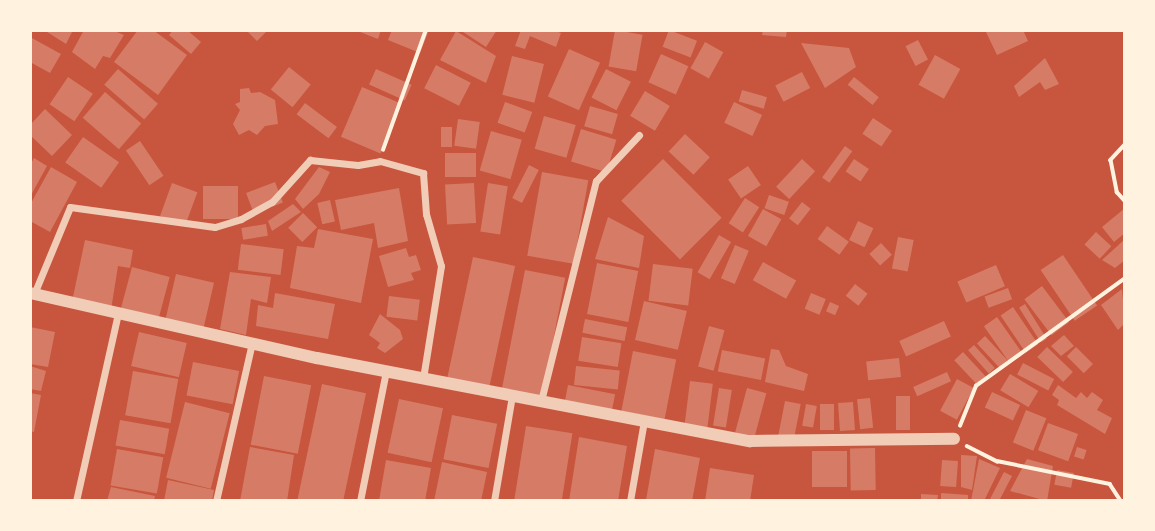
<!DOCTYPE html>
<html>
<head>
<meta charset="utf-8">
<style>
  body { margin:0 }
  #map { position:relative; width:1155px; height:531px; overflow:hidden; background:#c8553d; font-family:"IBM Plex Sans",sans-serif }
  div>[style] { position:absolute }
  .building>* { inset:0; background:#d67c66; transform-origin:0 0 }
  .path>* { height:3.5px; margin:-1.75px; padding:0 1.75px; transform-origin:1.75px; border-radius:1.75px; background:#fff3e0 }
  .minor>* { height:7px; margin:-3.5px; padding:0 3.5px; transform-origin:3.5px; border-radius:3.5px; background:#f1ccb7 }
  .tertiary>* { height:12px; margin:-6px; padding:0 6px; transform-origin:6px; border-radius:6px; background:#f1ccb7 }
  span { translate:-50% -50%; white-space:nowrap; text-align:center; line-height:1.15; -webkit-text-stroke:7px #fff3e0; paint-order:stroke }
  .frame { position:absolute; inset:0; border:32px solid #fff3e0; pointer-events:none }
</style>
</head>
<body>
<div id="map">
  <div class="building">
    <div style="clip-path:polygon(44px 30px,73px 30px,66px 44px)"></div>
    <div style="clip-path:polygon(84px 30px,112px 30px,124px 35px,110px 58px,103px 56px,95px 69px,72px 52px)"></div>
    <div style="clip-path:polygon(138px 30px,153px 30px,187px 55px,158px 95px,114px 62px)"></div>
    <div style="clip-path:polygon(173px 30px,187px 30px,201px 42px,191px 54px,169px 35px)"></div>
    <div style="clip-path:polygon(246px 30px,268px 30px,257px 41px)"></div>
    <div style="clip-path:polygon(355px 30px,381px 30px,378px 39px)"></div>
    <div style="clip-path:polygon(392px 30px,429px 30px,420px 53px,388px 40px)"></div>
    <div style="clip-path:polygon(460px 30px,497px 30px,486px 47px)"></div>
    <div style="clip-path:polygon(521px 30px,553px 30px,561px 33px,556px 47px,530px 36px,525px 49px,515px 46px)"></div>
    <div style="left:615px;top:30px;width:28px;height:37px;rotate:10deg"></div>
    <div style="left:669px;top:30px;width:30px;height:18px;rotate:21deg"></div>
    <div style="clip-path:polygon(763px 30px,787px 30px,786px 37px,762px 35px)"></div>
    <div style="clip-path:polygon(985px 30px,1023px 30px,1028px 41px,997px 55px)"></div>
    <div style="clip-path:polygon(456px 31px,496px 56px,486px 83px,440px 60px)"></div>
    <div style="clip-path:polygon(30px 37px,61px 54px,50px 73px,30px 62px)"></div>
    <div style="left:918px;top:40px;width:22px;height:14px;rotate:63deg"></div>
    <div style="left:705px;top:42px;width:21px;height:30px;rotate:29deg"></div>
    <div style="clip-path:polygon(801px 43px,849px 48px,856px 67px,825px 88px)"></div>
    <div style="left:569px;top:49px;width:34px;height:52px;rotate:24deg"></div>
    <div style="left:661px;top:54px;width:30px;height:31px;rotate:24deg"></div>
    <div style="left:935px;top:55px;width:29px;height:34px;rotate:29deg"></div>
    <div style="left:512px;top:56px;width:33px;height:40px;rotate:14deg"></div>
    <div style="clip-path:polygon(1045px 58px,1059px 84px,1045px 90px,1040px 82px,1019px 97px,1014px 86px)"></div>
    <div style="left:436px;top:65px;width:39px;height:26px;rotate:27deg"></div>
    <div style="left:289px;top:67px;width:28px;height:29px;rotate:39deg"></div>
    <div style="left:118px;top:69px;width:53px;height:21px;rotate:41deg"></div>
    <div style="left:376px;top:69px;width:39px;height:17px;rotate:24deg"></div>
    <div style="left:606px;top:69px;width:28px;height:32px;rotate:27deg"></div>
    <div style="left:802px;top:72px;width:18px;height:30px;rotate:63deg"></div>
    <div style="left:68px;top:77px;width:30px;height:33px;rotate:34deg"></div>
    <div style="left:854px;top:77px;width:32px;height:10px;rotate:39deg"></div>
    <div style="left:362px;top:87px;width:43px;height:54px;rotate:23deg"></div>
    <div style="clip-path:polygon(249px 88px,251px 93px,260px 92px,275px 100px,278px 124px,265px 126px,257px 135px,249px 130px,239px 135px,233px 124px,240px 110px,235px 104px,240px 102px,240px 89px)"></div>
    <div style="left:742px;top:90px;width:26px;height:12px;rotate:16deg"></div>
    <div style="left:645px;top:91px;width:29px;height:29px;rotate:31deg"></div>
    <div style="left:105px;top:92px;width:48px;height:34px;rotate:41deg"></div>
    <div style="left:505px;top:102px;width:29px;height:22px;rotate:20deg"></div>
    <div style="left:734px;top:102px;width:31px;height:23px;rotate:25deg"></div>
    <div style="left:305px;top:103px;width:40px;height:14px;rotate:37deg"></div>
    <div style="left:590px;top:106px;width:29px;height:21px;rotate:16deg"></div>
    <div style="clip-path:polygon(45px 109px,72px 135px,52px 156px,30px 135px,30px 125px)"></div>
    <div style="left:544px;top:116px;width:33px;height:34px;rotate:16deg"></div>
    <div style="left:873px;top:118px;width:23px;height:19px;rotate:34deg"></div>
    <div style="left:458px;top:119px;width:22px;height:27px;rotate:8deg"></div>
    <div style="left:441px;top:127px;width:11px;height:20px"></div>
    <div style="left:581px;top:129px;width:37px;height:34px;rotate:17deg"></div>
    <div style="left:491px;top:131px;width:32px;height:41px;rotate:16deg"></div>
    <div style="left:685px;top:134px;width:34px;height:24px;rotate:43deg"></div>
    <div style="left:83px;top:137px;width:44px;height:31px;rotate:35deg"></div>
    <div style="left:140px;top:141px;width:42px;height:17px;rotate:56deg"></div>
    <div style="left:845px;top:146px;width:9px;height:39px;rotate:36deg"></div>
    <div style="left:445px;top:153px;width:31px;height:24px"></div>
    <div style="clip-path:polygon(34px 158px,47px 166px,30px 197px,30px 165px)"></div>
    <div style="left:663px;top:159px;width:83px;height:59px;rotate:45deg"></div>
    <div style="left:802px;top:159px;width:18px;height:38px;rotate:43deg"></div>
    <div style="left:854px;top:159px;width:18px;height:15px;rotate:34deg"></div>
    <div style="left:529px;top:165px;width:11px;height:37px;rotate:27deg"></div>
    <div style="left:748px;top:166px;width:23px;height:24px;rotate:56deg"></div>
    <div style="clip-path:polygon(51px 167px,77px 182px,50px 232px,30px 221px,30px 205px)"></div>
    <div style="clip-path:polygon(319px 167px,330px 172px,319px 194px,303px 209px,295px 199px)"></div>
    <div style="left:542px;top:172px;width:47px;height:85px;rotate:10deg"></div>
    <div style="left:275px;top:182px;width:22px;height:31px;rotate:69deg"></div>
    <div style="left:172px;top:183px;width:27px;height:35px;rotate:20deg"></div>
    <div style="left:474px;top:183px;width:40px;height:29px;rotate:87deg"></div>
    <div style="left:488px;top:183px;width:20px;height:49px;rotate:9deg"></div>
    <div style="left:203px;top:186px;width:35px;height:33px"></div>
    <div style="clip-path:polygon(399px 188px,408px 241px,378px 248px,374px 223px,341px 230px,335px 200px)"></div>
    <div style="left:769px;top:195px;width:21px;height:14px;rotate:19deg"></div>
    <div style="left:745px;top:198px;width:17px;height:30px;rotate:33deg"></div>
    <div style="left:330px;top:200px;width:22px;height:13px;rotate:77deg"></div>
    <div style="left:802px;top:202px;width:11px;height:21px;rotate:38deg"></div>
    <div style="clip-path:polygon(293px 204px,301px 212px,272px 231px,268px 221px)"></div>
    <div style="clip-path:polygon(1125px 208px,1125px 233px,1114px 242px,1102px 227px)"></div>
    <div style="left:763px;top:209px;width:21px;height:31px;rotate:29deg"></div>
    <div style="left:303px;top:213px;width:20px;height:21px;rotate:45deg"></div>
    <div style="clip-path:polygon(608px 217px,644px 236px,639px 268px,595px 259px)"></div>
    <div style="left:858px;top:221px;width:17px;height:21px;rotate:25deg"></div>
    <div style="left:266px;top:224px;width:12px;height:25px;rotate:81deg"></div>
    <div style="left:827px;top:226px;width:27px;height:16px;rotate:36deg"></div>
    <div style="clip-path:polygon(318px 229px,373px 239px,361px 303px,290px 288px,297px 246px,314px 248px)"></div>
    <div style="left:1096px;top:232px;width:21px;height:17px;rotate:43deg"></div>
    <div style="left:719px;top:235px;width:14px;height:43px;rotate:30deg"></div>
    <div style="left:898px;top:237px;width:16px;height:32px;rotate:11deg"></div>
    <div style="clip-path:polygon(1125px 239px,1125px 260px,1115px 268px,1102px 260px)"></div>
    <div style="clip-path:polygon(85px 240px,133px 250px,130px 268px,118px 266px,111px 310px,73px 297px)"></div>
    <div style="left:881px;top:243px;width:16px;height:16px;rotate:47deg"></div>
    <div style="left:241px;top:244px;width:43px;height:26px;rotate:7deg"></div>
    <div style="left:735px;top:245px;width:15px;height:36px;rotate:23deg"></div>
    <div style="clip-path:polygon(406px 248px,409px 257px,416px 255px,421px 270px,411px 273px,414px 280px,388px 287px,379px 256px)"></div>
    <div style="left:1063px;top:255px;width:61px;height:27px;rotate:56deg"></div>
    <div style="left:473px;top:257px;width:43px;height:124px;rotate:12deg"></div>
    <div style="left:763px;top:262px;width:38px;height:21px;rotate:29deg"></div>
    <div style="left:597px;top:263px;width:42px;height:52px;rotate:11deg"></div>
    <div style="left:653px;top:264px;width:40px;height:37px;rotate:7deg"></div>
    <div style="left:996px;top:265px;width:23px;height:42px;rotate:67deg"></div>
    <div style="left:132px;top:267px;width:39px;height:43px;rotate:15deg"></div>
    <div style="left:525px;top:270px;width:41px;height:122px;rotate:11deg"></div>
    <div style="clip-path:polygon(230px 272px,271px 277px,267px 303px,251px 299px,246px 335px,220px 329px)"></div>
    <div style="left:176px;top:274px;width:39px;height:48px;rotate:13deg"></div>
    <div style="left:855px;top:284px;width:16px;height:15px;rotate:38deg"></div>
    <div style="left:1042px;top:286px;width:45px;height:22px;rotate:53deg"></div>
    <div style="left:1008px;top:288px;width:12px;height:25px;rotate:70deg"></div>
    <div style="clip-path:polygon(1122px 289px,1125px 323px,1118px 330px,1101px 305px)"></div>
    <div style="clip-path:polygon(275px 293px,335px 304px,328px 339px,256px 326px,258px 305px,273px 308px)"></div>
    <div style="left:811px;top:293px;width:16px;height:17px;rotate:22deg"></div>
    <div style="left:389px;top:296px;width:31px;height:21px;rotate:7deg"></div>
    <div style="left:644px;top:301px;width:44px;height:40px;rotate:13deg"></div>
    <div style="left:830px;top:302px;width:10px;height:10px;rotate:24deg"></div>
    <div style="left:1025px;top:304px;width:41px;height:7px;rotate:58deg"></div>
    <div style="left:1013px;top:307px;width:45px;height:15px;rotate:56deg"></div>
    <div style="clip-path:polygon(380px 314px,400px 330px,403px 339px,385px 353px,377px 348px,380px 343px,369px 335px)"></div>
    <div style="left:997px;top:317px;width:44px;height:16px;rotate:55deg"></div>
    <div style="left:585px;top:319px;width:43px;height:14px;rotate:11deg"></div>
    <div style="left:944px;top:321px;width:17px;height:49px;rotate:66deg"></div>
    <div style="left:709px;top:326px;width:16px;height:42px;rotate:15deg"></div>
    <div style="clip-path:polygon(30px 327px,55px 332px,48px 367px,30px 364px)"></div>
    <div style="left:139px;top:332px;width:49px;height:35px;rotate:13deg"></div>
    <div style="clip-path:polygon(1064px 335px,1074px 346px,1061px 356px,1051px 346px)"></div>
    <div style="left:985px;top:336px;width:33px;height:11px;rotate:47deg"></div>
    <div style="left:582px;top:337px;width:40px;height:24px;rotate:9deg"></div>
    <div style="left:974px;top:345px;width:31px;height:8px;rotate:48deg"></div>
    <div style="left:1047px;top:347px;width:36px;height:14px;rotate:44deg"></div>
    <div style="left:1076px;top:347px;width:24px;height:13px;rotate:45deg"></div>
    <div style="clip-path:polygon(771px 349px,779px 350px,786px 366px,808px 374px,804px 391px,765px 382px)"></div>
    <div style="left:722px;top:350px;width:44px;height:22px;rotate:11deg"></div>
    <div style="left:633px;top:351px;width:44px;height:61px;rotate:11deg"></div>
    <div style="left:963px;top:352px;width:33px;height:12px;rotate:47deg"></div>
    <div style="left:899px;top:358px;width:19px;height:33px;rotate:84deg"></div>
    <div style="left:193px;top:362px;width:47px;height:34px;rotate:11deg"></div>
    <div style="left:1023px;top:363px;width:35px;height:13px;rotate:27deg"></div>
    <div style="clip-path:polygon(30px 366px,46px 371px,41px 391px,30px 389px)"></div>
    <div style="left:576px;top:366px;width:44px;height:19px;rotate:6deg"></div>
    <div style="left:133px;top:371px;width:46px;height:45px;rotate:10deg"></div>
    <div style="left:947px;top:372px;width:10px;height:37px;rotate:66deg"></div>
    <div style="left:1010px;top:374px;width:33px;height:19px;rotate:31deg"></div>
    <div style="left:264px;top:376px;width:48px;height:70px;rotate:11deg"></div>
    <div style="left:957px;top:379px;width:19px;height:36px;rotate:28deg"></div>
    <div style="left:690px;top:381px;width:23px;height:44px;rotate:7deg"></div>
    <div style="left:322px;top:384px;width:45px;height:119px;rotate:12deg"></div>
    <div style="left:568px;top:385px;width:48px;height:20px;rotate:11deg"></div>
    <div style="clip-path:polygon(1058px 385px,1076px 398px,1081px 392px,1087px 398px,1092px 392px,1103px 400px,1097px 410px,1112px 418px,1105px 434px,1057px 405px,1059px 400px,1052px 395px)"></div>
    <div style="left:719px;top:388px;width:13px;height:38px;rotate:9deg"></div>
    <div style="left:747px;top:388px;width:20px;height:46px;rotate:15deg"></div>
    <div style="left:992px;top:392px;width:31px;height:17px;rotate:25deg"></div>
    <div style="clip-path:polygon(30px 393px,41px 395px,34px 432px,30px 431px)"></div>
    <div style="left:896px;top:396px;width:14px;height:34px"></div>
    <div style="left:870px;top:398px;width:30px;height:13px;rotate:84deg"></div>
    <div style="left:399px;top:399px;width:45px;height:55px;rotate:12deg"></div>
    <div style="left:785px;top:401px;width:16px;height:41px;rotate:11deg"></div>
    <div style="left:185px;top:402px;width:46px;height:78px;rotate:14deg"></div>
    <div style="left:853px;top:402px;width:28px;height:15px;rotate:86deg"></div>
    <div style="left:806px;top:404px;width:11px;height:22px;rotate:10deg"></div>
    <div style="left:820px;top:404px;width:14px;height:26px"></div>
    <div style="left:1026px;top:410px;width:22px;height:35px;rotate:22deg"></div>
    <div style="left:452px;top:415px;width:46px;height:45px;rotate:11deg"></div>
    <div style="left:120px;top:420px;width:50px;height:26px;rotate:10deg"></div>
    <div style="left:1048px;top:423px;width:32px;height:29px;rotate:20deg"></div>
    <div style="left:526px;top:426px;width:47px;height:76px;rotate:9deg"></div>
    <div style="clip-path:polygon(579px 437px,627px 446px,618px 501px,569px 501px)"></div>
    <div style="clip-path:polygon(250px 447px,294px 455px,287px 501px,240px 501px)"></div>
    <div style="left:1077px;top:447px;width:10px;height:10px;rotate:17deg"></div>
    <div style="left:875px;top:448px;width:42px;height:25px;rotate:89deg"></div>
    <div style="left:117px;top:449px;width:47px;height:37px;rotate:10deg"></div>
    <div style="clip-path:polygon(655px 449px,700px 458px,692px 501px,646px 500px)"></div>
    <div style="left:812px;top:451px;width:35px;height:36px"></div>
    <div style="clip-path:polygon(961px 455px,977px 456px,972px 490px,961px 487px)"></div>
    <div style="clip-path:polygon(979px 459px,1000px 468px,984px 501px,971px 501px)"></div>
    <div style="clip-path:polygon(1027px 459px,1053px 466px,1047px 501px,1010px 491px)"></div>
    <div style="clip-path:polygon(386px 460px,431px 468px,425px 501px,379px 501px)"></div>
    <div style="left:942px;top:460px;width:16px;height:26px;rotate:4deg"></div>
    <div style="clip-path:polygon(442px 462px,487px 472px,481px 501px,434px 501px)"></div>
    <div style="clip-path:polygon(710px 468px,754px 475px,750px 501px,705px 501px)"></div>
    <div style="left:1057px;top:470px;width:17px;height:15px;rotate:10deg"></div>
    <div style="clip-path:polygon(1004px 472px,1012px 476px,999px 501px,989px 501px)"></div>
    <div style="clip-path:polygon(168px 480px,214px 490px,212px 501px,164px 501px)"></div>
    <div style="clip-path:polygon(111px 487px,155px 496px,154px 501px,107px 501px)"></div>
    <div style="clip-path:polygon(941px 493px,968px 495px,968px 501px,941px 501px)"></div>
    <div style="clip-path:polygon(921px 494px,938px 495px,937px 501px,921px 501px)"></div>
  </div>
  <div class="path">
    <div style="left:1125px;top:145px;width:21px;rotate:133deg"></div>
    <div style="left:1111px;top:160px;width:33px;rotate:79deg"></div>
    <div style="left:1117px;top:192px;width:12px;rotate:48deg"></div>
    <div style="left:383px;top:150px;width:127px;rotate:-70.3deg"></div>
    <div style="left:960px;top:426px;width:43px;rotate:-68.2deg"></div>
    <div style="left:976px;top:386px;width:184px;rotate:-35.9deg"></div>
    <div style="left:967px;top:446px;width:34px;rotate:27deg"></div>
    <div style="left:997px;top:461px;width:115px;rotate:11.5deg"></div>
    <div style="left:1110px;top:484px;width:20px;rotate:57deg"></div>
  </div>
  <div class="minor">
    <div style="left:34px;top:294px;width:94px;rotate:-67.5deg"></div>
    <div style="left:70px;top:207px;width:146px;rotate:7.9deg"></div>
    <div style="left:215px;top:227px;width:27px;rotate:-17deg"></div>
    <div style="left:241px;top:219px;width:35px;rotate:-29deg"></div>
    <div style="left:272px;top:202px;width:57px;rotate:-47.9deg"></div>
    <div style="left:310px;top:160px;width:48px;rotate:5.9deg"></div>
    <div style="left:358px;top:165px;width:22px;rotate:-10deg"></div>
    <div style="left:380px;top:161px;width:45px;rotate:15.6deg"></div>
    <div style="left:423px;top:173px;width:41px;rotate:85.8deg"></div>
    <div style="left:426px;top:214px;width:54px;rotate:73.9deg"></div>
    <div style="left:441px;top:266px;width:113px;rotate:99.1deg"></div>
    <div style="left:541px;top:401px;width:227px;rotate:-76deg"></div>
    <div style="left:596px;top:181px;width:63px;rotate:-46.9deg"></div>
    <div style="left:76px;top:501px;width:193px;rotate:-77.4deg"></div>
    <div style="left:216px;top:501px;width:162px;rotate:-77.2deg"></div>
    <div style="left:360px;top:501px;width:133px;rotate:-78.7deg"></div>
    <div style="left:494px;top:501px;width:107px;rotate:-80.3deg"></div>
    <div style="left:630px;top:501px;width:81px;rotate:-80.1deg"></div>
  </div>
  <div class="tertiary">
    <div style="left:30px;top:293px;width:294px;rotate:12.8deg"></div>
    <div style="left:317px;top:358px;width:441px;rotate:10.9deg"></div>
    <div style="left:750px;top:441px;width:204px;rotate:-0.6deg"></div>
  </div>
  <div class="frame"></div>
</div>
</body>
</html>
